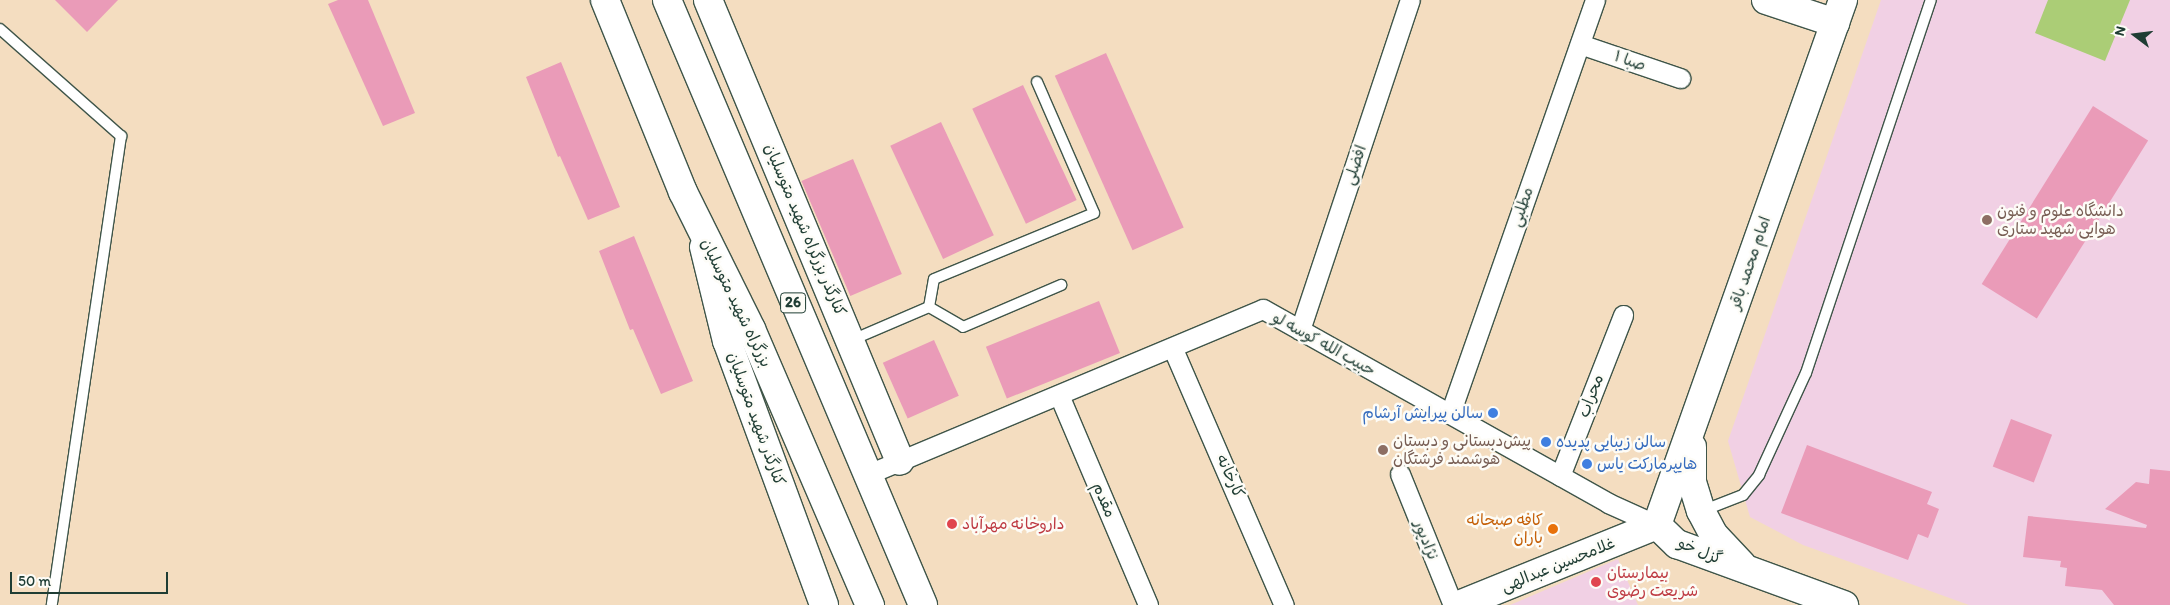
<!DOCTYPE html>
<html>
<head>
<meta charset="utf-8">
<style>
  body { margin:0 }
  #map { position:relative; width:2170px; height:605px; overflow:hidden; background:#f4ddc0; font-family:Itim,"Playpen Sans Arabic",sans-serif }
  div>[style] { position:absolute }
  .built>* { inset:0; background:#f1d0e4 }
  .green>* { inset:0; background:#abcd76 }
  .building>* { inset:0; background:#ea9bb8; transform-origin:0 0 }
  .roads { filter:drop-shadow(1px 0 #3f5549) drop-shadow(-1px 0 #3f5549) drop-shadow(0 1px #3f5549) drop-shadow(0 -1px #3f5549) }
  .lane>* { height:10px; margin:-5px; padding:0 5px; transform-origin:5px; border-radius:5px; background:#fff }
  .street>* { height:19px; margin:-9.5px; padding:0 9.5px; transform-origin:9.5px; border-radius:9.5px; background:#fff }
  .secondary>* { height:28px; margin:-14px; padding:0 14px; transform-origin:14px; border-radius:14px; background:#fff }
  .primary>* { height:28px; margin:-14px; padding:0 14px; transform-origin:14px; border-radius:14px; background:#fff }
  .highway>* { height:28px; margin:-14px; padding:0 14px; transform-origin:14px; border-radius:14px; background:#fff }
  .dots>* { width:14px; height:14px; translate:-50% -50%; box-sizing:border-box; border:2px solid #fdfcf7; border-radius:50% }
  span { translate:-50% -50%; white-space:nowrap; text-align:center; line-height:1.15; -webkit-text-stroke:5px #fdfcf7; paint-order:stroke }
  .shield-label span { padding:1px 4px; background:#fdfcf7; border:1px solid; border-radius:4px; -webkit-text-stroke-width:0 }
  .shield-label { font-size:15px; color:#1f3d34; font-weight:700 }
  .street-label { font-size:16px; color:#1f3d34 }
  .education-label { font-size:16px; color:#785e54 }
  .left { translate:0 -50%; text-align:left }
  .shop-label { font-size:16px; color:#366cbe }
  .right { translate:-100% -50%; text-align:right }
  .food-label { font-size:16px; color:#c56008 }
  .health-label { font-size:16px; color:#be3a42 }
  .north { position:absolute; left:2110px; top:10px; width:50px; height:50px; -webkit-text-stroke:4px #fdfcf7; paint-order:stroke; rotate:285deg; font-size:14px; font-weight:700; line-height:20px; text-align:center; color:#1f3d34 }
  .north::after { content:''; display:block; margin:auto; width:18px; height:22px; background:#1f3d34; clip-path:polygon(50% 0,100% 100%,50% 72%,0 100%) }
  .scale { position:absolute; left:10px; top:572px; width:158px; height:22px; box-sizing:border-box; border:2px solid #1f3d34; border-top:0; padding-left:6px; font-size:15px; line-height:18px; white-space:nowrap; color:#1f3d34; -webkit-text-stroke:4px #fdfcf7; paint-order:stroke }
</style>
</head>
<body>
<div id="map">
  <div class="built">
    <div style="clip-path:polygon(1881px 0,2170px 0,2170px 605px,1969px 605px,1803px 545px,1750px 517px,1728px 441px)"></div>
    <div style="clip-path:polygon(1618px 559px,1638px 605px,1510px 605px)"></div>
  </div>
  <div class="green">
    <div style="clip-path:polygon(2048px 0,2130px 0,2105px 61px,2035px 33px)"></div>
  </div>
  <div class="building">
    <div style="clip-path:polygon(55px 0,118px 0,87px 32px)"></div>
    <div style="clip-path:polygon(338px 0,368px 0,415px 113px,383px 126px,328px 4px)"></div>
    <div style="left:1106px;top:53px;width:191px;height:56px;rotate:66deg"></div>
    <div style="clip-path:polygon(561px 62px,620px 207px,588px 220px,560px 156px,558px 157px,526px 77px)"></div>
    <div style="left:1023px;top:85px;width:127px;height:56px;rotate:65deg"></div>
    <div style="left:2093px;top:106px;width:65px;height:210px;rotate:32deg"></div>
    <div style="left:941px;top:122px;width:125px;height:56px;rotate:65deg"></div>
    <div style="left:853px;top:159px;width:125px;height:56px;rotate:67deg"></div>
    <div style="clip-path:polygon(634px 236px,693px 381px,661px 394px,633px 329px,630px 330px,599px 251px)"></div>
    <div style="left:1099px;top:301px;width:56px;height:122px;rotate:68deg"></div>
    <div style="left:934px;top:340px;width:61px;height:56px;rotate:66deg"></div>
    <div style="left:2011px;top:419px;width:44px;height:51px;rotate:21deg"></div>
    <div style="clip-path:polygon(1807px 445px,1932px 492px,1927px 504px,1939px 509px,1928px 538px,1918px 534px,1908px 560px,1781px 513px)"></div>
    <div style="clip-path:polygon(2150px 469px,2170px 471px,2170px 605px,2114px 605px,2102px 590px,2065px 586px,2067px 568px,2060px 567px,2061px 561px,2023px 557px,2028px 516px,2146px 528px,2147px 525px,2105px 509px,2136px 482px,2149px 484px)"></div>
  </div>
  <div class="roads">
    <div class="lane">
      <div style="left:0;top:29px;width:162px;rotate:41.5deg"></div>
      <div style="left:121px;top:136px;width:474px;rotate:98.4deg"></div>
      <div style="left:929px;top:307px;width:28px;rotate:-80deg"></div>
      <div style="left:934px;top:279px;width:173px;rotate:-22.4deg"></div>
      <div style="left:1094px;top:213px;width:143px;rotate:-113.5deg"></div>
      <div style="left:852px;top:340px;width:84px;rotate:-23.2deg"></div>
      <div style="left:929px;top:307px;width:39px;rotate:30deg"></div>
      <div style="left:963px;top:327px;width:107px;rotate:-23.2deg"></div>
      <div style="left:1702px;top:511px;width:44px;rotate:-21.3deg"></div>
      <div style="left:1743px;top:495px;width:26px;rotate:-51deg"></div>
      <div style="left:1759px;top:475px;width:112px;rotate:-65.3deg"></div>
      <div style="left:1806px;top:373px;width:393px;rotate:-71.5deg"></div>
    </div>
    <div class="street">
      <div style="left:1580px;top:44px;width:106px;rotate:18.8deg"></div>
      <div style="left:1300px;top:330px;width:348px;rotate:-71.6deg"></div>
      <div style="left:1173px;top:349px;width:279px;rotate:66.6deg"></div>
      <div style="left:1059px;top:395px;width:228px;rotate:67deg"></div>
      <div style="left:1450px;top:414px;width:439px;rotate:-70.7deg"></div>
      <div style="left:1400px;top:474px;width:141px;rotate:68deg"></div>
      <div style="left:866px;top:475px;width:430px;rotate:-22.7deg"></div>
      <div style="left:1263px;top:309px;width:396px;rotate:29.3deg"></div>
      <div style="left:1608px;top:503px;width:54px;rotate:24.2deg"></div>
      <div style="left:1560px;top:476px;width:173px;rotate:-68.6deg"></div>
    </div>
    <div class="secondary">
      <div style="left:1766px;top:0;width:73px;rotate:18.4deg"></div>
      <div style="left:1692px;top:447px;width:35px;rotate:90deg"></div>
      <div style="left:1692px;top:482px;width:30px;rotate:73deg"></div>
      <div style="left:1701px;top:511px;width:26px;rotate:62deg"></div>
      <div style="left:1713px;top:534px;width:42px;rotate:46.9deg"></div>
      <div style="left:1657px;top:525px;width:557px;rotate:-70.49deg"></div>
      <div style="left:1657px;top:525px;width:28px;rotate:44deg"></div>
      <div style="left:1677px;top:544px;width:178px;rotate:20.1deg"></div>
      <div style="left:1459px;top:605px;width:214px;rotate:-22deg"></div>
    </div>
    <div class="primary">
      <div style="left:708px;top:0;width:499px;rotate:67.4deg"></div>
      <div style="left:704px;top:247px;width:97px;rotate:76.3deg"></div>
      <div style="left:727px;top:341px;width:281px;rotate:69.8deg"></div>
    </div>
    <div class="highway">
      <div style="left:605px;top:0;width:207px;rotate:67.9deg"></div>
      <div style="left:683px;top:192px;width:153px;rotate:63.6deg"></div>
      <div style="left:751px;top:329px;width:301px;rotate:66.7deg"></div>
      <div style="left:667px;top:0;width:657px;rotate:67.06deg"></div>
    </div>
  </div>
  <div class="dots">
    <div style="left:1987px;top:220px;background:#8d6e63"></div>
    <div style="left:1493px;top:413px;background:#3f7fe0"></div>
    <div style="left:1546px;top:442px;background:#3f7fe0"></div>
    <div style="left:1383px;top:450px;background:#8d6e63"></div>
    <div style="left:1587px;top:464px;background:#3f7fe0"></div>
    <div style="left:952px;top:524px;background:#e0444e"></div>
    <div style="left:1553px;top:529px;background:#e8710a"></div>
    <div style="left:1596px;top:582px;background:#e0444e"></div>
  </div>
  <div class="shield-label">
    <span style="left:793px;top:303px">26</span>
  </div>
  <div class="street-label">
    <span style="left:1630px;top:61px;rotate:19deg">صبا ۱</span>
    <span style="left:1355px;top:165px;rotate:-71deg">افضلی</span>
    <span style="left:1522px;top:207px;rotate:-71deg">مطلبی</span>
    <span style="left:805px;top:230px;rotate:67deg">کنارگذر بزرگراه شهید متوسلیان</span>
    <span style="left:1750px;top:263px;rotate:-71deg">امام محمد باقر</span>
    <span style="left:736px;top:303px;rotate:64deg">بزرگراه شهید متوسلیان</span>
    <span style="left:1324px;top:344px;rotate:29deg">حبیب الله کوسه لو</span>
    <span style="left:1591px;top:396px;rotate:-69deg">محراب</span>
    <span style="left:756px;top:419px;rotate:70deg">کنارگذر شهید متوسلیان</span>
    <span style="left:1230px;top:476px;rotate:66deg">کارخانه</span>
    <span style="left:1104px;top:500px;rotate:67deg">مقدم</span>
    <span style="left:1426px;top:540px;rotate:68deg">نژادپور</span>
    <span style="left:1700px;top:551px;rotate:23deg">گزل خو</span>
    <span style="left:1558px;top:565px;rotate:-22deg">غلامحسین عبدالهی</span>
  </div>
  <div class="education-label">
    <span class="left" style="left:1997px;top:220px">دانشگاه علوم و فنون<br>هوایی شهید ستاری</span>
    <span class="left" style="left:1393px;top:450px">پیش‌دبستانی و دبستان<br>هوشمند فرشتگان</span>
  </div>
  <div class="shop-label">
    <span class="right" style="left:1483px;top:413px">سالن پیرایش آرشام</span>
    <span class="left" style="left:1556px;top:442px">سالن زیبایی پدیده</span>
    <span class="left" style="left:1597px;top:464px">هایپرمارکت یاس</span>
  </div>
  <div class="food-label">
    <span class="right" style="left:1543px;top:529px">کافه صبحانه<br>باران</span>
  </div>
  <div class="health-label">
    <span class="left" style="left:962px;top:524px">داروخانه مهرآباد</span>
    <span class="left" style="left:1607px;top:582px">بیمارستان<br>شریعت رضوی</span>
  </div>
  <div class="north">N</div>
  <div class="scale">50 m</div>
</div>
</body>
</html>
